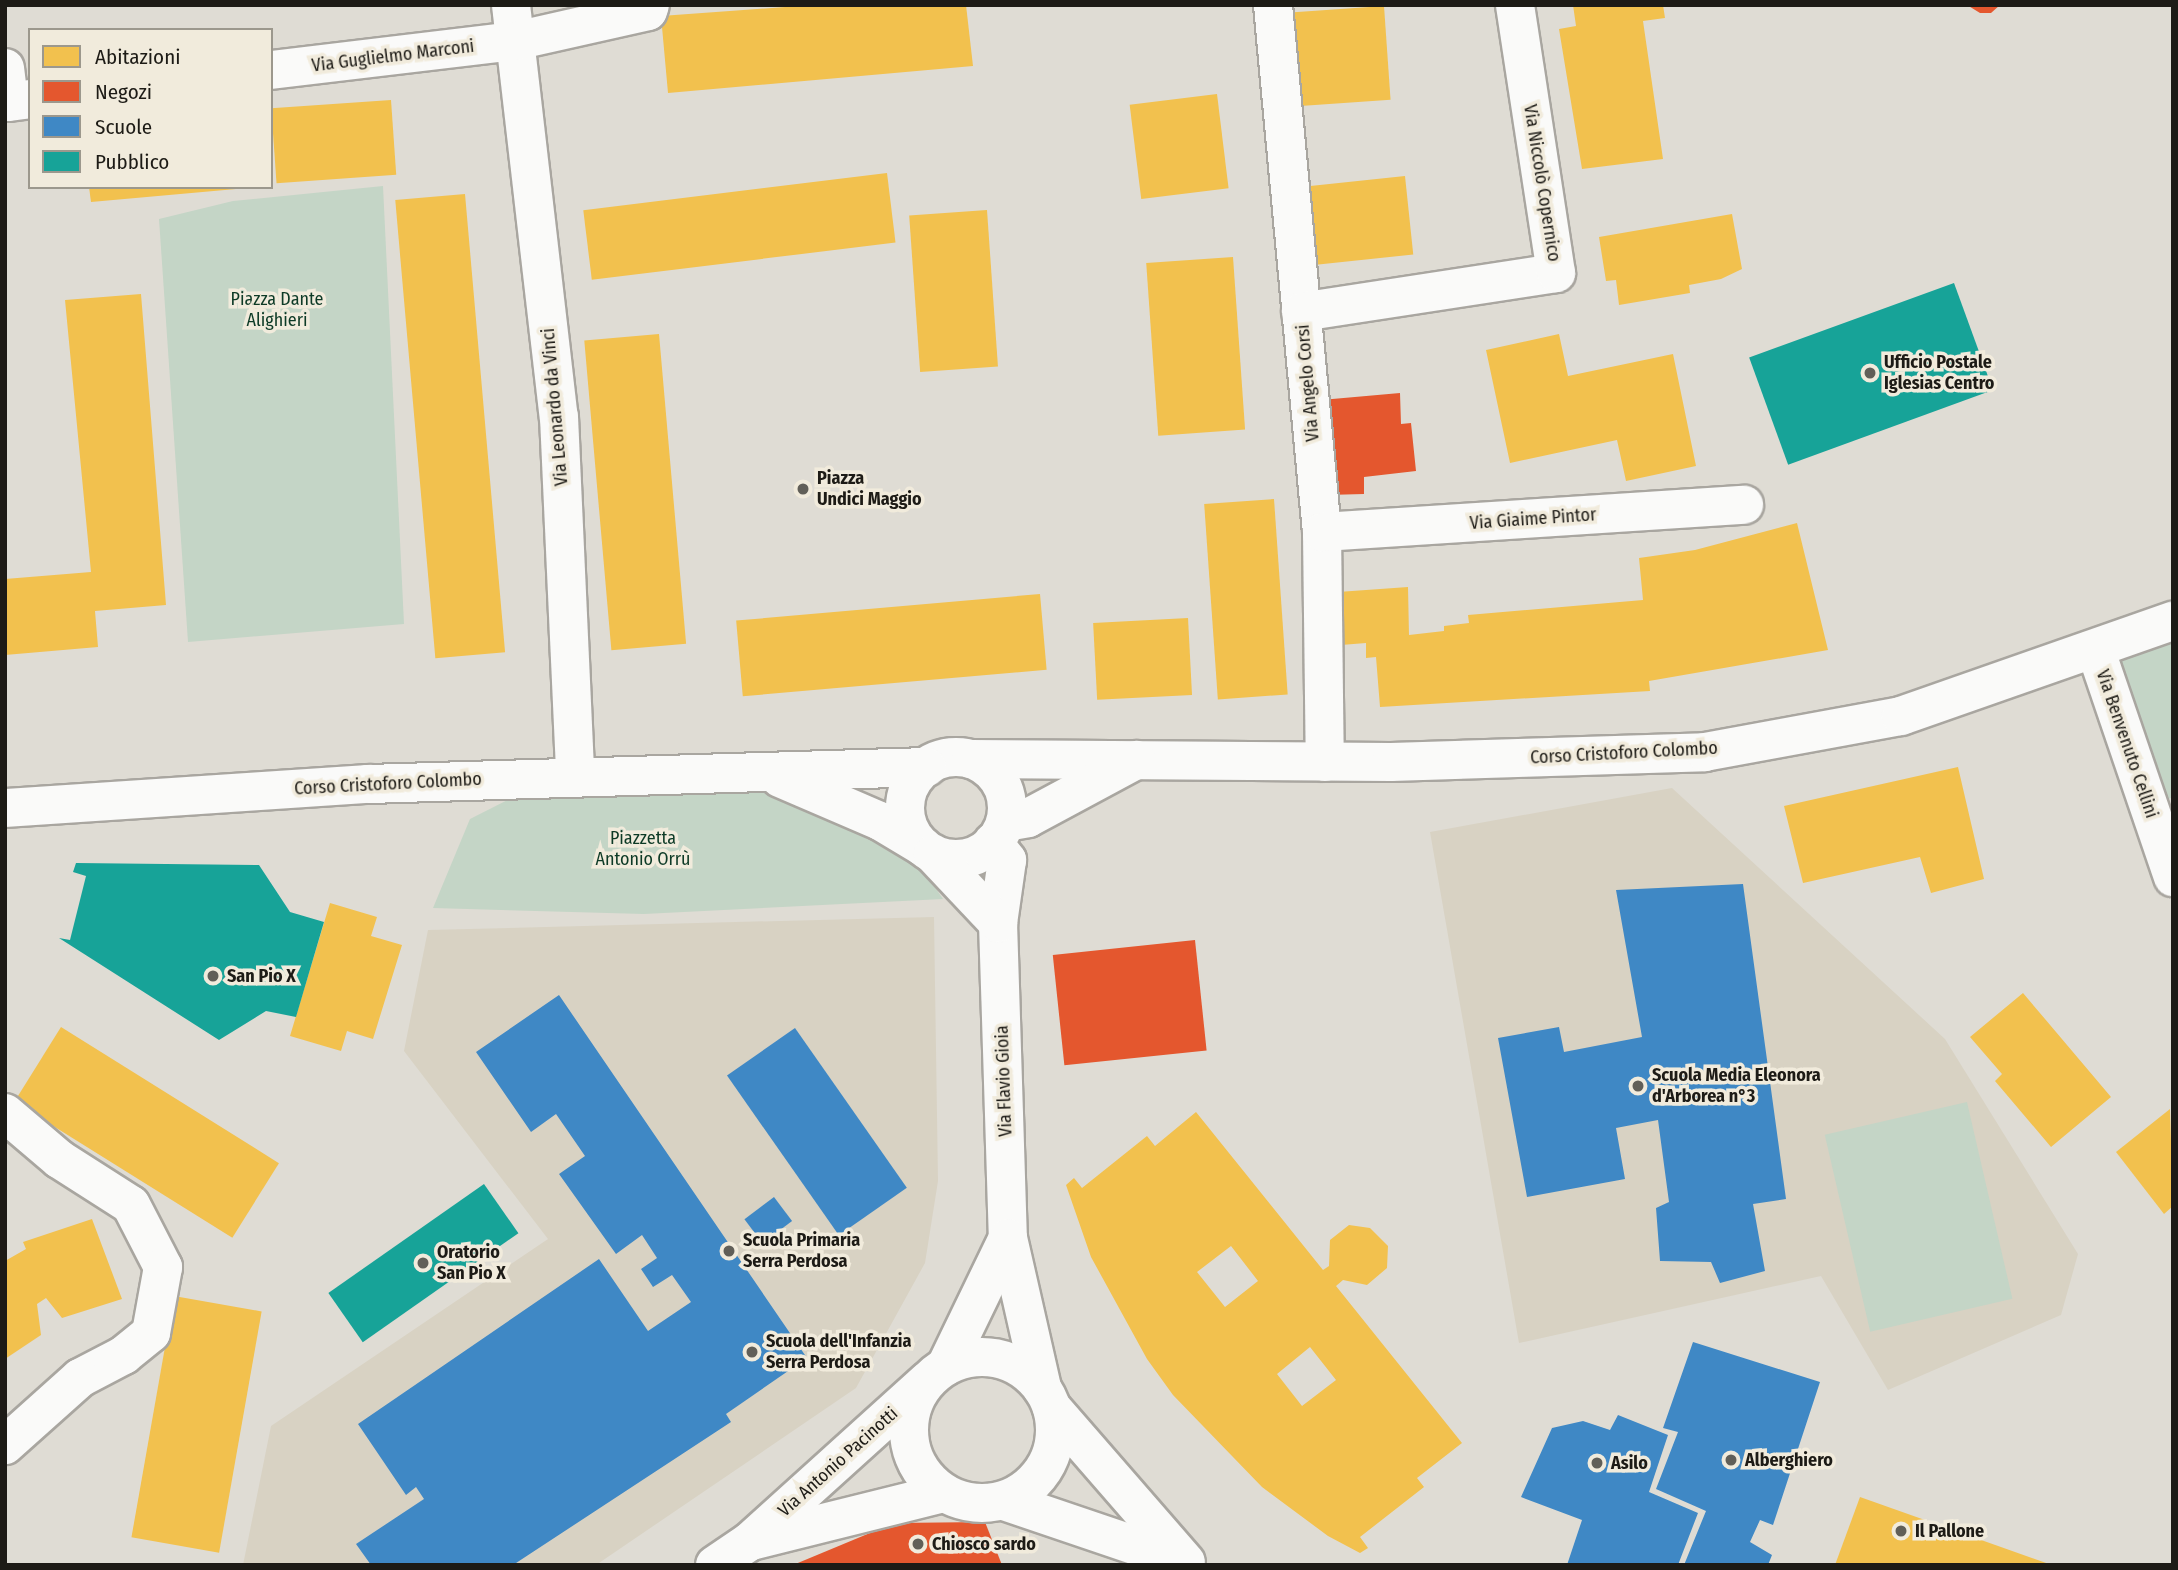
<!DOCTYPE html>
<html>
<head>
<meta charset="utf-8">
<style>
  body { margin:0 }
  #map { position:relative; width:2178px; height:1570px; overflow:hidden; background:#dfdcd4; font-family:"Fira Sans Condensed",sans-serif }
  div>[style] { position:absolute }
  .built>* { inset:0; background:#d8d2c3 }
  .green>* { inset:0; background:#c4d5c6; transform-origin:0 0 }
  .homes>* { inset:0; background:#f2c14e; transform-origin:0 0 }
  .shops>* { inset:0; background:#e4572e; transform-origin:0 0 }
  .schools>* { inset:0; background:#3f88c5; transform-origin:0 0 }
  .public>* { inset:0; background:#17a398; transform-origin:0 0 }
  .roads { filter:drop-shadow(2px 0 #a9a6a0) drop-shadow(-2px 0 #a9a6a0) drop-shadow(0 2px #a9a6a0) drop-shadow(0 -2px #a9a6a0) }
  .minor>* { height:38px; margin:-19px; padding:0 19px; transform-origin:19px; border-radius:19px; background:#fafaf9 }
  .tertiary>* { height:38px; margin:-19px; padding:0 19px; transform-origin:19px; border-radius:19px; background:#fafaf9 }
  .tertiary>.ring { margin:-19px; padding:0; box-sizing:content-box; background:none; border:38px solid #fafaf9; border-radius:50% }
  .dots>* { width:19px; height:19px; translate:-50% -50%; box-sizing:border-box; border:4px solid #f1ebdc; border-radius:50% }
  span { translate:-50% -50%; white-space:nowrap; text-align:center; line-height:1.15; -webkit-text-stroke:7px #f1ebdc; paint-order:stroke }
  .street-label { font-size:18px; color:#1d1b16 }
  .park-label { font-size:18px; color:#0d3a26 }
  .poi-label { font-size:18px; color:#1d1b16; font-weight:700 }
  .left { translate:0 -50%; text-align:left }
  .frame { position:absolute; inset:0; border:7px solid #1d1b16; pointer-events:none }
  .legend { position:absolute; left:28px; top:28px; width:245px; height:161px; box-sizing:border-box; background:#f1ebdc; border:2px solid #9c988d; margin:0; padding:9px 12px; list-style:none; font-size:21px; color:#1d1b16 }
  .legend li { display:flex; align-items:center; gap:14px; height:35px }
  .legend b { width:35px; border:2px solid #9c988d }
</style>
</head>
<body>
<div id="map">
  <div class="built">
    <div style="clip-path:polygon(1672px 788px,1945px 1039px,2078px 1254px,2061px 1315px,1888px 1390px,1821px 1276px,1519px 1343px,1430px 832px)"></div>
    <div style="clip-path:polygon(934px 917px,938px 1181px,925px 1263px,856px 1388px,596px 1565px,243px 1565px,271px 1426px,548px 1239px,404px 1051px,428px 930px)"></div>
  </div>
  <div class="green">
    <div style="clip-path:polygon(383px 186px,404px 624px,188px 642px,159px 219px,233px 201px)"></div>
    <div style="clip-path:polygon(2173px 634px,2173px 797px,2164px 801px,2113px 657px)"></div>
    <div style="clip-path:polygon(533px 787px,770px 790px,910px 851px,943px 899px,644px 914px,433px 908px,470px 819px)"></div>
    <div style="left:1967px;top:1102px;width:202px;height:146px;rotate:77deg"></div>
  </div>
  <div class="homes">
    <div style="clip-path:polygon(812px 5px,966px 5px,973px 66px,668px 93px,661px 16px)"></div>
    <div style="clip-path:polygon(1573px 5px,1663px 5px,1665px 18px,1643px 21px,1663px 159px,1582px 169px,1559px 29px,1576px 26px)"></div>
    <div style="left:1384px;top:6px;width:94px;height:94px;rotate:86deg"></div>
    <div style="left:1217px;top:94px;width:95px;height:88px;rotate:83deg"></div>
    <div style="left:391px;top:100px;width:75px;height:120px;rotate:86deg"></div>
    <div style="left:887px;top:173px;width:70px;height:306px;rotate:83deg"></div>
    <div style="left:1405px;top:176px;width:79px;height:100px;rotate:84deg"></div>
    <div style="clip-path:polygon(89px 187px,236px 187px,236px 189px,91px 202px)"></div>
    <div style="left:465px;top:194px;width:460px;height:70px;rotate:85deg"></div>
    <div style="left:987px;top:210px;width:157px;height:78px;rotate:86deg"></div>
    <div style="clip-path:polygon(1732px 214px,1742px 269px,1721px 279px,1689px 285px,1690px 293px,1619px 305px,1616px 280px,1606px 281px,1599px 237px)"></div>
    <div style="left:1233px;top:257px;width:173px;height:87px;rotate:86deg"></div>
    <div style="clip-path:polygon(141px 294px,166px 605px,95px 611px,98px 647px,5px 655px,5px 579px,91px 572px,65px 300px)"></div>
    <div style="left:659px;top:334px;width:311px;height:75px;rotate:85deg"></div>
    <div style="clip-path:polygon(1559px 334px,1568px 376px,1673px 354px,1696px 466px,1626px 481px,1617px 440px,1510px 463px,1486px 350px)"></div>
    <div style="left:1274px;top:499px;width:196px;height:70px;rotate:86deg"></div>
    <div style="clip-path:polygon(1797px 523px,1828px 650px,1649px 681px,1650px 691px,1380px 707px,1376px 657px,1366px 658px,1366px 643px,1341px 645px,1338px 592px,1408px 587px,1409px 635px,1444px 631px,1444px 626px,1469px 623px,1468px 615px,1643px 600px,1639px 558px,1695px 550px)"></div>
    <div style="left:1040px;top:594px;width:76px;height:305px;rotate:85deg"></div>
    <div style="left:1188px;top:618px;width:77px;height:95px;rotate:87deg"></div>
    <div style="clip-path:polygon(1958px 767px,1984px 879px,1931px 893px,1920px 857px,1803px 883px,1784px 806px)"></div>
    <div style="clip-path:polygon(330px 903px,377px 917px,371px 936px,402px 945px,373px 1039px,347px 1031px,341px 1051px,290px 1036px)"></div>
    <div style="clip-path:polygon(2023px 993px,2111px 1097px,2051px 1147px,1995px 1081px,2002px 1074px,1970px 1037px)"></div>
    <div style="left:61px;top:1027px;width:257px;height:88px;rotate:32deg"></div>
    <div style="clip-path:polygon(2170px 1109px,2173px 1206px,2164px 1214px,2116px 1152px)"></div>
    <div style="clip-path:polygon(evenodd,1196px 1112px,1323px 1270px,1329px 1266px,1330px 1240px,1349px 1225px,1370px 1228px,1388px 1246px,1387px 1268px,1367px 1285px,1343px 1280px,1336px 1286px,1462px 1443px,1417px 1478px,1424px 1487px,1360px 1537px,1368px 1548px,1360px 1553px,1328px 1536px,1262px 1487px,1173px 1395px,1147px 1359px,1091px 1257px,1066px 1185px,1074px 1178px,1082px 1188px,1147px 1136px,1155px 1146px,1196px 1112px,1231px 1246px,1258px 1281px,1225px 1307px,1197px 1272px,1231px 1246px,1196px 1112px,1310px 1347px,1336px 1380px,1302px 1406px,1277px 1374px,1310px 1347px)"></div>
    <div style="clip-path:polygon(92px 1219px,122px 1299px,62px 1318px,46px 1298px,37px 1304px,41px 1335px,5px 1359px,5px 1261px,26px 1249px,23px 1242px)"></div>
    <div style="left:174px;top:1296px;width:89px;height:245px;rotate:10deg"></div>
    <div style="clip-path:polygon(1860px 1497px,2049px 1564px,2049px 1565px,1835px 1565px)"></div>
  </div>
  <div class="shops">
    <div style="clip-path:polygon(1967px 5px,2000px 5px,1991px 13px,1980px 13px)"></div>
    <div style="clip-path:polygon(1400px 393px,1401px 424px,1411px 423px,1416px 471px,1364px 477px,1364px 494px,1327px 495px,1321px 400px)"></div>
    <div style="left:1195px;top:940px;width:111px;height:143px;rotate:84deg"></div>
    <div style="clip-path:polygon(985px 1522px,1002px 1565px,793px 1565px,894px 1523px)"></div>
  </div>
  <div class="schools">
    <div style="clip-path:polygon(1743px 884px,1786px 1199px,1753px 1204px,1765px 1271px,1720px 1283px,1711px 1262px,1660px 1261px,1656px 1208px,1669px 1202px,1658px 1120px,1616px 1128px,1625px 1179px,1527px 1197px,1498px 1038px,1559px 1027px,1564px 1052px,1642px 1037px,1616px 890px)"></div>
    <div style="clip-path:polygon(559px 995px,807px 1358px,726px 1414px,731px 1422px,513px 1565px,371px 1565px,356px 1544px,424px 1499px,416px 1487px,406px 1495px,358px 1424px,599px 1259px,648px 1331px,691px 1302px,672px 1275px,653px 1287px,641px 1269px,657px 1258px,642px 1235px,616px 1254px,559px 1174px,585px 1156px,556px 1114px,531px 1132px,476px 1052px)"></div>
    <div style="left:795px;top:1028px;width:195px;height:83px;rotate:55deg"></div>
    <div style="left:774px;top:1197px;width:30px;height:37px;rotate:53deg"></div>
    <div style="clip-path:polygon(1693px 1342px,1820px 1382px,1773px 1525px,1760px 1520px,1750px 1542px,1772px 1555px,1768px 1565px,1684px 1565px,1706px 1511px,1656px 1489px,1678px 1432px,1663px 1428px)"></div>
    <div style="clip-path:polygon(1618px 1415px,1668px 1435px,1649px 1492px,1698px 1513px,1678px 1565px,1567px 1565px,1582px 1520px,1521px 1497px,1552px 1428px,1583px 1421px,1610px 1430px)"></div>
  </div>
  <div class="public">
    <div style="left:1954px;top:283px;width:114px;height:218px;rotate:70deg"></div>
    <div style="clip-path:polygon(76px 863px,259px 865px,290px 912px,324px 922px,296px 1017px,266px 1011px,219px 1040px,59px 938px,70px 940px,86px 876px,73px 872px)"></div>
    <div style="left:484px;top:1184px;width:60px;height:190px;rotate:55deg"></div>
  </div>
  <div class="roads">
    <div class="minor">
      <div style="left:511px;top:5px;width:415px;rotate:83.4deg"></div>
      <div style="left:559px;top:417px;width:358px;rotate:87.4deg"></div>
      <div style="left:1273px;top:5px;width:529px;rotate:84.69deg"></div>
      <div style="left:1322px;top:532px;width:230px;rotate:89.3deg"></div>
      <div style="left:5px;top:68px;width:34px;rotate:83deg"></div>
      <div style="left:9px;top:102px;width:21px;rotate:-8deg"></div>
      <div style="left:271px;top:70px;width:246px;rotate:-6.8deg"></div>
      <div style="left:515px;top:41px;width:136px;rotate:-12.7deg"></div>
      <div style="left:648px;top:11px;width:6px;rotate:-72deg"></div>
      <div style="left:1301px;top:312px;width:258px;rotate:-8.7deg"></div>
      <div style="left:1556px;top:273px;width:271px;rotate:-98.7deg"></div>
      <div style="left:1322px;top:532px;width:423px;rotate:-3.7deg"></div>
      <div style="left:2096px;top:651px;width:239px;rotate:71.2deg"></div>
      <div style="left:5px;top:1113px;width:71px;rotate:40.4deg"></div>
      <div style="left:59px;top:1159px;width:85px;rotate:32.6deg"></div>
      <div style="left:131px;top:1205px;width:70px;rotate:62.7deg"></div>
      <div style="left:163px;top:1267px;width:67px;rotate:100.3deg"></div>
      <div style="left:151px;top:1333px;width:35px;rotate:141deg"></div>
      <div style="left:124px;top:1355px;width:50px;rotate:152.4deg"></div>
      <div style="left:80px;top:1378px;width:101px;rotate:138.2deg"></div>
      <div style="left:755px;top:1540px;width:194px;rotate:-14deg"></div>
      <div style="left:715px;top:1565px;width:41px;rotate:-34.1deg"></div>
      <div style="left:749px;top:1542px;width:239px;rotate:-42.1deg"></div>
    </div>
    <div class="tertiary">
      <div class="ring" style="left:905px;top:757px;width:64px;height:64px"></div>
      <div style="left:971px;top:759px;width:420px;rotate:0.4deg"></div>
      <div style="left:1391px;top:762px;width:314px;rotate:-1.8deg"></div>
      <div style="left:1705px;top:752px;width:199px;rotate:-10.4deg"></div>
      <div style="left:1901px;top:716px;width:288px;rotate:-19.3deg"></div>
      <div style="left:780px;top:778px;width:109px;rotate:23.3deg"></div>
      <div style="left:880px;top:821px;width:49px;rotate:30.8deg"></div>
      <div style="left:5px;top:808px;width:364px;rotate:-3.8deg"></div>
      <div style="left:368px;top:784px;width:559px;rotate:-1.74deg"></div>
      <div style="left:1006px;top:822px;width:22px;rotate:-10deg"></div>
      <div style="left:1028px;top:818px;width:123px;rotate:-28.2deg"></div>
      <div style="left:993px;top:842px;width:23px;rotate:52deg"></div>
      <div style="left:1007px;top:860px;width:64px;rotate:98.1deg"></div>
      <div style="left:998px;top:923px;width:315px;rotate:88.2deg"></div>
      <div style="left:1008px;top:1238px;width:154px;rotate:77.2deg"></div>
      <div style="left:933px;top:854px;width:95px;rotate:46.7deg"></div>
      <div class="ring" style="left:909px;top:1357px;width:108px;height:108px"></div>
      <div style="left:946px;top:1366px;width:142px;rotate:-64.2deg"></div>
      <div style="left:1052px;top:1408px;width:204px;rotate:49deg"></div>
      <div style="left:1004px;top:1501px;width:190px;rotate:18.7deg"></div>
    </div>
  </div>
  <div class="dots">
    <div style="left:1870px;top:373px;background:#615f58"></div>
    <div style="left:803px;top:489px;background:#615f58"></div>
    <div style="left:213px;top:976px;background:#615f58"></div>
    <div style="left:1638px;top:1086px;background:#615f58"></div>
    <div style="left:729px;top:1251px;background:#615f58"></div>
    <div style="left:423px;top:1263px;background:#615f58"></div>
    <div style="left:752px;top:1352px;background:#615f58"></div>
    <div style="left:1731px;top:1460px;background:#615f58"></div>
    <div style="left:1597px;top:1463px;background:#615f58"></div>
    <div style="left:1901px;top:1531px;background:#615f58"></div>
    <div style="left:918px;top:1544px;background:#615f58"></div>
  </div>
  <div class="street-label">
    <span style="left:393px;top:56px;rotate:-7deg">Via Guglielmo Marconi</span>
    <span style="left:1542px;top:183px;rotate:81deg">Via Niccolò Copernico</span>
    <span style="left:1308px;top:383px;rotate:-95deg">Via Angelo Corsi</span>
    <span style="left:555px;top:407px;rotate:-95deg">Via Leonardo da Vinci</span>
    <span style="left:1533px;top:519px;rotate:-4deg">Via Giaime Pintor</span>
    <span style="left:2127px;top:744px;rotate:71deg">Via Benvenuto Cellini</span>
    <span style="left:1624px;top:753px;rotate:-3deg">Corso Cristoforo Colombo</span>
    <span style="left:388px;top:784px;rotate:-3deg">Corso Cristoforo Colombo</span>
    <span style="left:1004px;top:1081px;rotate:-92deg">Via Flavio Gioia</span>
    <span style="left:838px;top:1462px;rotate:-42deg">Via Antonio Pacinotti</span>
  </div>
  <div class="park-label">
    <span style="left:277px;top:310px">Piazza Dante<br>Alighieri</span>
    <span style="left:643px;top:849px">Piazzetta<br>Antonio Orrù</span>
  </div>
  <div class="poi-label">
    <span class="left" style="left:1884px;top:373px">Ufficio Postale<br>Iglesias Centro</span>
    <span class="left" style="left:817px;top:489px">Piazza<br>Undici Maggio</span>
    <span class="left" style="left:227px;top:976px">San Pio X</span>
    <span class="left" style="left:1652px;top:1086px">Scuola Media Eleonora<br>d'Arborea n°3</span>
    <span class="left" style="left:743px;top:1251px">Scuola Primaria<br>Serra Perdosa</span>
    <span class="left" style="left:437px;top:1263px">Oratorio<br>San Pio X</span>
    <span class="left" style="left:766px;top:1352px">Scuola dell'Infanzia<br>Serra Perdosa</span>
    <span class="left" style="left:1745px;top:1460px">Alberghiero</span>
    <span class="left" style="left:1611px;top:1463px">Asilo</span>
    <span class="left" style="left:1915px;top:1531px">Il Pallone</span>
    <span class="left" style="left:932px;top:1544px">Chiosco sardo</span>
  </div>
  <div class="frame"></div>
  <ul class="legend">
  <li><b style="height:19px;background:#f2c14e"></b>Abitazioni</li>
  <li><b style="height:19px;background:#e4572e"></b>Negozi</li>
  <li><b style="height:19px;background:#3f88c5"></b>Scuole</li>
  <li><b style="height:19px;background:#17a398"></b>Pubblico</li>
  </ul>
</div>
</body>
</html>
